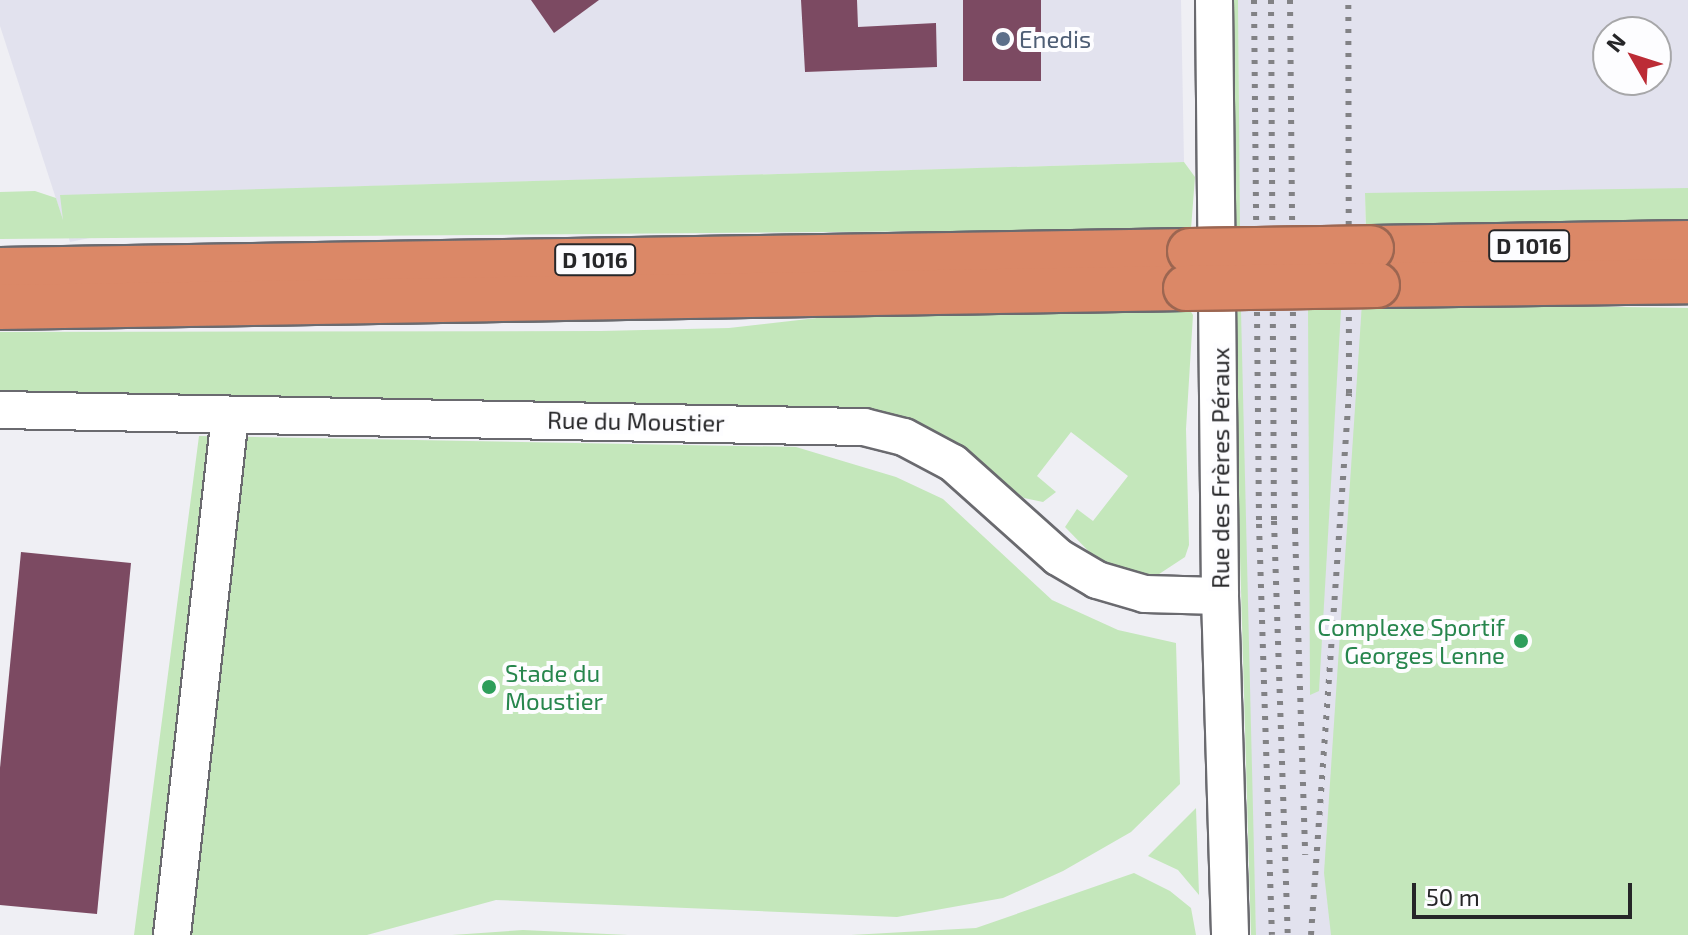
<!DOCTYPE html>
<html>
<head>
<meta charset="utf-8">
<style>
  body { margin:0 }
  #map { position:relative; width:1688px; height:935px; overflow:hidden; background:#efeff4; font-family:"Exo 2",sans-serif }
  div>[style] { position:absolute }
  .built>* { inset:0; background:#e2e2ee }
  .green>* { inset:0; background:#c4e7bb }
  .building>* { inset:0; background:#7c4a62; transform-origin:0 0 }
  .roads { filter:drop-shadow(2px 0 #6a6a6f) drop-shadow(-2px 0 #6a6a6f) drop-shadow(0 2px #6a6a6f) drop-shadow(0 -2px #6a6a6f) }
  .minor>* { height:36px; margin:-18px; padding:0 18px; transform-origin:18px; border-radius:18px; background:#fff }
  .highway>* { height:44px; margin:-22px; padding:0 22px; transform-origin:22px; border-radius:22px; background:#db8867 }
  .rail>* { height:6px; margin-top:-3px; transform-origin:0; background:repeating-linear-gradient(90deg,#828285 0 4px,transparent 0 12px) }
  .bridges { filter:drop-shadow(2px 0 #9c6651) drop-shadow(-2px 0 #9c6651) drop-shadow(0 2px #9c6651) drop-shadow(0 -2px #9c6651) }
  .highway-bridge>* { height:44px; margin:-22px; padding:0 22px; transform-origin:22px; border-radius:22px; background:#db8867 }
  .dots>* { width:22px; height:22px; translate:-50% -50%; box-sizing:border-box; border:4px solid #fdfdff; border-radius:50% }
  span { translate:-50% -50%; white-space:nowrap; text-align:center; line-height:1.15; -webkit-text-stroke:8px #fdfdff; paint-order:stroke }
  .shield-label span { padding:2px 6px; background:#fdfdff; border:2px solid; border-radius:6px; -webkit-text-stroke-width:0 }
  .shield-label { font-size:22px; color:#262628; font-weight:700 }
  .service-label { font-size:24px; color:#4e5e75 }
  .left { translate:0 -50%; text-align:left }
  .street-label { font-size:24px; color:#262628 }
  .leisure-label { font-size:24px; color:#27864d }
  .right { translate:-100% -50%; text-align:right }
  .north { position:absolute; left:1592px; top:16px; width:80px; height:80px; box-sizing:border-box; background:#fdfdff; border:2px solid #a7a7a9; border-radius:50%; rotate:309deg; font-size:22px; font-weight:700; line-height:32px; text-align:center; color:#262628 }
  .north::after { content:''; display:block; margin:auto; width:28px; height:36px; background:#bc2c36; clip-path:polygon(50% 0,100% 100%,50% 72%,0 100%) }
  .scale { position:absolute; left:1412px; top:883px; width:220px; height:36px; box-sizing:border-box; border:4px solid #262628; border-top:0; padding-left:10px; font-size:24px; line-height:28px; white-space:nowrap; color:#262628; -webkit-text-stroke:6px #fdfdff; paint-order:stroke }
</style>
</head>
<body>
<div id="map">
  <div class="built">
    <div style="clip-path:polygon(0 0,1181px 0,1184px 162px,340px 187px,70px 242px,0 26px)"></div>
    <div style="clip-path:polygon(evenodd,1238px 0,1688px 0,1688px 200px,1365px 194px,1368px 391px,1339px 935px,1256px 935px,1242px 515px,1238px 0,1608px 32px,1656px 32px,1656px 80px,1608px 80px,1608px 32px)"></div>
  </div>
  <div class="green">
    <div style="clip-path:polygon(1225px 0,1238px 0,1240px 227px,1233px 228px)"></div>
    <div style="clip-path:polygon(1184px 162px,1195px 177px,1191px 229px,0 239px,0 192px,35px 191px,56px 198px,63px 220px,60px 195px)"></div>
    <div style="clip-path:polygon(1688px 188px,1688px 222px,1366px 233px,1365px 193px)"></div>
    <div style="clip-path:polygon(1362px 303px,1688px 308px,1688px 935px,1331px 935px,1324px 873px)"></div>
    <div style="clip-path:polygon(1188px 307px,1193px 315px,1186px 429px,1189px 545px,1185px 557px,1150px 580px,1103px 566px,1065px 527px,1077px 509px,1093px 521px,1128px 476px,1071px 432px,1037px 476px,1056px 492px,1043px 502px,1024px 498px,942px 440px,873px 409px,0 396px,0 332px,601px 331px,729px 328px,843px 315px)"></div>
    <div style="clip-path:polygon(1308px 308px,1341px 310px,1319px 691px,1310px 695px)"></div>
    <div style="clip-path:polygon(1241px 311px,1256px 935px,1251px 935px,1233px 313px)"></div>
    <div style="clip-path:polygon(199px 436px,796px 447px,896px 477px,943px 499px,1052px 600px,1118px 630px,1176px 643px,1180px 784px,1131px 832px,1063px 871px,1003px 898px,897px 917px,496px 900px,367px 935px,134px 935px)"></div>
    <div style="clip-path:polygon(1196px 808px,1199px 894px,1199px 895px,1178px 870px,1148px 856px)"></div>
    <div style="clip-path:polygon(1134px 873px,1170px 891px,1191px 908px,1196px 935px,851px 935px,976px 928px)"></div>
    <div style="clip-path:polygon(523px 930px,628px 935px,452px 935px)"></div>
  </div>
  <div class="building">
    <div style="clip-path:polygon(531px 0,599px 0,554px 33px)"></div>
    <div style="clip-path:polygon(801px 0,857px 0,858px 27px,936px 23px,937px 67px,805px 72px)"></div>
    <div style="left:963px;top:0;width:78px;height:81px"></div>
    <div style="clip-path:polygon(21px 552px,131px 563px,97px 914px,0 905px,0 768px)"></div>
  </div>
  <div class="roads">
    <div class="minor">
      <div style="left:1214px;top:0;width:596px;rotate:89.42deg"></div>
      <div style="left:1220px;top:596px;width:339px;rotate:88.3deg"></div>
      <div style="left:0;top:410px;width:864px;rotate:1.13deg"></div>
      <div style="left:864px;top:427px;width:41px;rotate:14deg"></div>
      <div style="left:904px;top:437px;width:55px;rotate:28deg"></div>
      <div style="left:953px;top:463px;width:141px;rotate:41.8deg"></div>
      <div style="left:1058px;top:557px;width:45px;rotate:30.5deg"></div>
      <div style="left:1097px;top:580px;width:50px;rotate:16.3deg"></div>
      <div style="left:1145px;top:594px;width:75px;rotate:1.5deg"></div>
      <div style="left:172px;top:935px;width:522px;rotate:-83.62deg"></div>
    </div>
    <div class="highway">
      <div style="left:1371px;top:248px;width:317px;rotate:-0.9deg"></div>
      <div style="left:0;top:270px;width:1190px;rotate:-0.91deg"></div>
      <div style="left:1377px;top:285px;width:311px;rotate:-0.7deg"></div>
      <div style="left:0;top:307px;width:1186px;rotate:-0.92deg"></div>
    </div>
  </div>
  <div class="rail">
    <div style="left:1254px;top:0;width:524px;rotate:89.45deg"></div>
    <div style="left:1259px;top:524px;width:411px;rotate:88.2deg"></div>
    <div style="left:1271px;top:0;width:521px;rotate:89.67deg"></div>
    <div style="left:1274px;top:521px;width:414px;rotate:88.1deg"></div>
    <div style="left:1290px;top:0;width:530px;rotate:89.46deg"></div>
    <div style="left:1295px;top:530px;width:325px;rotate:88.2deg"></div>
    <div style="left:1311px;top:935px;width:543px;rotate:-85.99deg"></div>
    <div style="left:1349px;top:393px;width:393px;rotate:-90.1deg"></div>
  </div>
  <div class="bridges">
    <div class="highway-bridge">
      <div style="left:1190px;top:251px;width:181px;rotate:-0.9deg"></div>
      <div style="left:1186px;top:288px;width:191px;rotate:-0.9deg"></div>
    </div>
  </div>
  <div class="dots">
    <div style="left:1003px;top:39px;background:#5c6f8a"></div>
    <div style="left:1521px;top:641px;background:#2e9e5b"></div>
    <div style="left:489px;top:687px;background:#2e9e5b"></div>
  </div>
  <div class="shield-label">
    <span style="left:1529px;top:246px">D 1016</span>
    <span style="left:595px;top:260px">D 1016</span>
  </div>
  <div class="service-label">
    <span class="left" style="left:1019px;top:39px">Enedis</span>
  </div>
  <div class="street-label">
    <span style="left:636px;top:421px;rotate:1deg">Rue du Moustier</span>
    <span style="left:1220px;top:468px;rotate:-90deg">Rue des Frères Péraux</span>
  </div>
  <div class="leisure-label">
    <span class="right" style="left:1505px;top:641px">Complexe Sportif<br>Georges Lenne</span>
    <span class="left" style="left:505px;top:687px">Stade du<br>Moustier</span>
  </div>
  <div class="north">N</div>
  <div class="scale">50 m</div>
</div>
</body>
</html>
